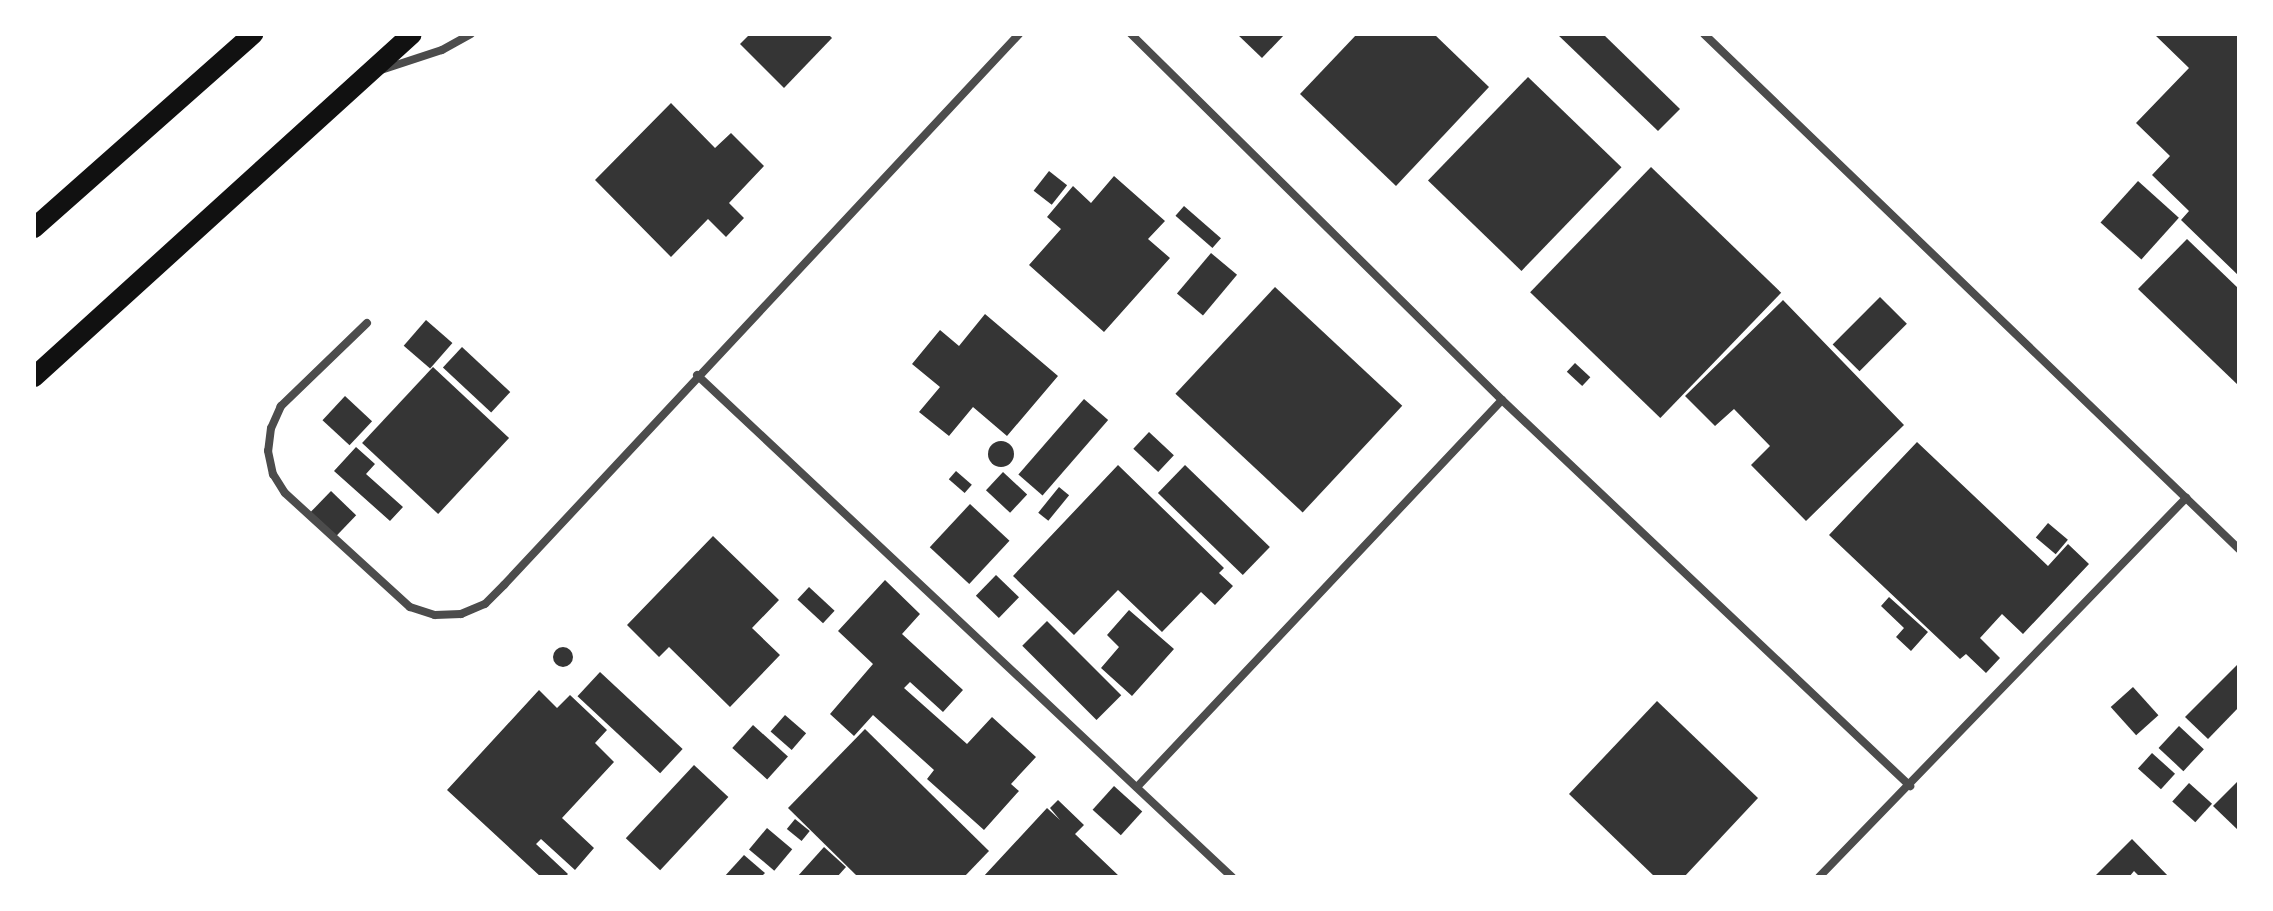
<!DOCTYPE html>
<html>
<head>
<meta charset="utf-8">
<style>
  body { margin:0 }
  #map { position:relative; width:2273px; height:911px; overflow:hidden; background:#fff; font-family:Jost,sans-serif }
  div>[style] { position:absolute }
  .building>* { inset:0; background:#353535; transform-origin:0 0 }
  .round { border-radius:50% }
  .minor>* { height:8px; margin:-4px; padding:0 4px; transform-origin:4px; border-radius:4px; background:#4c4c4c }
  .primary>* { height:20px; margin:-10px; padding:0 10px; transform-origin:10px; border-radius:10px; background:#111 }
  span { translate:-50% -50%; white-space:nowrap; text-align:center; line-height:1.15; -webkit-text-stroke:8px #fff; paint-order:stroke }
  .frame { position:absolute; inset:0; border:36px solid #fff; pointer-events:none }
</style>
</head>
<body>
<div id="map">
  <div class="building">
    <div style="clip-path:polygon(750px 34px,828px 34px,832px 38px,784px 88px,740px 44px)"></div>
    <div style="clip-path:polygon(1237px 34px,1285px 34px,1262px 58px)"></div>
    <div style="clip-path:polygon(1357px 34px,1434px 34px,1489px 87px,1396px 186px,1300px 94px)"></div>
    <div style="clip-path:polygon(1557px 34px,1603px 34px,1680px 109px,1658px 131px)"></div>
    <div style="clip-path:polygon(2154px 34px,2239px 34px,2239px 276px,2181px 220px,2189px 211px,2152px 175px,2170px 156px,2136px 123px,2189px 68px)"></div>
    <div style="left:1528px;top:77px;width:130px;height:144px;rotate:44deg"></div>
    <div style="clip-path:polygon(671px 103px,715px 148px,731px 133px,764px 166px,729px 203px,744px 218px,726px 237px,708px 219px,671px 257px,595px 180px)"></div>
    <div style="left:1651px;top:167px;width:181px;height:174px;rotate:44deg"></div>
    <div style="left:1049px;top:171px;width:23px;height:25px;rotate:38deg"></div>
    <div style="clip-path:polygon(1114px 176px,1165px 221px,1148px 239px,1170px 258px,1104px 332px,1029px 265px,1061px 229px,1047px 217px,1073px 186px,1091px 203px)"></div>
    <div style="left:2138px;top:181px;width:55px;height:56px;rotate:42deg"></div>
    <div style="left:1184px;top:206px;width:49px;height:13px;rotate:41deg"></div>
    <div style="clip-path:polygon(2187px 239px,2239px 289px,2239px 386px,2138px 289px)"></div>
    <div style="left:1211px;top:253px;width:34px;height:53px;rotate:40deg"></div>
    <div style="left:1275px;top:287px;width:174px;height:146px;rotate:43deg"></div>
    <div style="left:1880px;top:297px;width:38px;height:67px;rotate:45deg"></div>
    <div style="clip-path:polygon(1783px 300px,1904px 425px,1806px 521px,1751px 465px,1770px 446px,1734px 409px,1715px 426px,1685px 396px)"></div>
    <div style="clip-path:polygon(985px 314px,1058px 376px,1007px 436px,973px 407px,949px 436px,919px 412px,940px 387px,912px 364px,940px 330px,959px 346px)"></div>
    <div style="left:426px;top:320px;width:35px;height:34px;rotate:41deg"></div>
    <div style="left:462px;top:347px;width:66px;height:28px;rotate:43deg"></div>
    <div style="left:1575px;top:363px;width:21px;height:12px;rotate:43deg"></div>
    <div style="left:433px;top:367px;width:104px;height:104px;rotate:43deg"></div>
    <div style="left:345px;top:396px;width:37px;height:33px;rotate:43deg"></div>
    <div style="left:1084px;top:399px;width:32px;height:100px;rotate:41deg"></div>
    <div style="left:1149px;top:432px;width:34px;height:23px;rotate:43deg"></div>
    <div class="round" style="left:988px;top:441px;width:26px;height:26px"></div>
    <div style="clip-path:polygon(1917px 442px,2048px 566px,2068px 544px,2089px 564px,2023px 634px,2002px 614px,1980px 638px,2000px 658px,1986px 673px,1966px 654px,1960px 659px,1829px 535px)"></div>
    <div style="clip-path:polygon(356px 447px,375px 464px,366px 474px,403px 507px,390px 521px,334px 471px)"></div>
    <div style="clip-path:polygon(1118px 465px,1224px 568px,1219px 573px,1233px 586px,1215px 605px,1201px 592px,1162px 632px,1118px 590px,1074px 635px,1013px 576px)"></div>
    <div style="left:1185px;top:465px;width:118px;height:39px;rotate:44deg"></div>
    <div style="left:956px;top:471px;width:21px;height:11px;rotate:41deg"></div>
    <div style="left:1003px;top:472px;width:33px;height:25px;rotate:43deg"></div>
    <div style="left:1059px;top:487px;width:13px;height:33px;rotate:39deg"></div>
    <div style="left:331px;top:491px;width:35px;height:29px;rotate:44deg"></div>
    <div style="left:970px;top:504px;width:54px;height:59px;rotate:43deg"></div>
    <div style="left:2048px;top:523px;width:26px;height:19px;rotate:40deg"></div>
    <div style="clip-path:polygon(713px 536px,779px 600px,752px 628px,780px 655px,730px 707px,669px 647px,659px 657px,627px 625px)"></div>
    <div style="left:996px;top:575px;width:32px;height:29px;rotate:44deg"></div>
    <div style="clip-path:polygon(885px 580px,920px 614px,902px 634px,963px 690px,943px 712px,910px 682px,904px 688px,967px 744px,992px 717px,1036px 757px,1011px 784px,1019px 791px,984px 830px,927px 779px,934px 770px,873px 715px,854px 736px,830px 714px,873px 664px,838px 631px)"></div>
    <div style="left:809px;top:587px;width:35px;height:17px;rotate:43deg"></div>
    <div style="clip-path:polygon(1889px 597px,1928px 632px,1911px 651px,1896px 637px,1904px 628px,1881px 606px)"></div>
    <div style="clip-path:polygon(1129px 610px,1174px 649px,1132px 696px,1101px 668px,1119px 647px,1107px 635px)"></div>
    <div style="left:1047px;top:621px;width:105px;height:35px;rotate:45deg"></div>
    <div class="round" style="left:553px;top:647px;width:20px;height:20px"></div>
    <div style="clip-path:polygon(2239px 663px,2239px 707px,2208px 739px,2185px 717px)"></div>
    <div style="left:600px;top:672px;width:113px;height:33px;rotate:43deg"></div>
    <div style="left:2133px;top:687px;width:38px;height:30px;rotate:48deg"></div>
    <div style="clip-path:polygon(539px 690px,557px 708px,570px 695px,607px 730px,595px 743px,614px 762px,562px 818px,594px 848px,575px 870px,541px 839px,536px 844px,568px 874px,565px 877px,541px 877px,447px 790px)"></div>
    <div style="clip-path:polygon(1657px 701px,1758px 798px,1684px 877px,1655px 877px,1569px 794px)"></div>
    <div style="left:785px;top:715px;width:28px;height:22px;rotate:41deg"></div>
    <div style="left:753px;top:725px;width:47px;height:31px;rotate:42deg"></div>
    <div style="left:2179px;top:726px;width:34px;height:30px;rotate:43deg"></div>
    <div style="clip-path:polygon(865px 729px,989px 851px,964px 877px,858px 877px,788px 808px)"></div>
    <div style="left:2152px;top:753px;width:31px;height:21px;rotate:42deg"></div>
    <div style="left:694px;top:765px;width:47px;height:100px;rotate:43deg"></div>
    <div style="clip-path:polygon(2239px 780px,2239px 831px,2213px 806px)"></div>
    <div style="left:2189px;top:783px;width:31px;height:25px;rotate:42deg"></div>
    <div style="left:1114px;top:786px;width:38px;height:32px;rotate:42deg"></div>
    <div style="clip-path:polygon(1058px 800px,1084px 825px,1075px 834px,1120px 877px,983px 877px,1047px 808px,1060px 820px,1050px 808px)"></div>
    <div style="left:795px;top:819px;width:19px;height:13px;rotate:39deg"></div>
    <div style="left:767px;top:828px;width:33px;height:28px;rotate:40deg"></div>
    <div style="clip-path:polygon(2132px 839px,2169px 877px,2140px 877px,2134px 871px,2129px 877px,2094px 877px)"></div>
    <div style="clip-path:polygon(824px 847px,846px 867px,837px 877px,797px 877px)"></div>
    <div style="clip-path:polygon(744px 855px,765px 873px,761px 877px,724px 877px)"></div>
  </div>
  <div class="minor">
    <div style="left:1131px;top:34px;width:521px;rotate:44.61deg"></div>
    <div style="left:1502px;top:400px;width:562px;rotate:43.41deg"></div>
    <div style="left:1704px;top:34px;width:743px;rotate:43.91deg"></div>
    <div style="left:381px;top:70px;width:64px;rotate:-18.2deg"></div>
    <div style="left:442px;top:50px;width:33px;rotate:-29deg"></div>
    <div style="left:367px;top:323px;width:120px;rotate:136deg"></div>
    <div style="left:281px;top:406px;width:24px;rotate:114deg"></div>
    <div style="left:271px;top:428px;width:23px;rotate:97deg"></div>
    <div style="left:268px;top:451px;width:24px;rotate:78deg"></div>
    <div style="left:273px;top:474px;width:22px;rotate:58deg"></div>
    <div style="left:285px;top:493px;width:169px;rotate:42.4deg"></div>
    <div style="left:410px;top:607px;width:26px;rotate:18deg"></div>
    <div style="left:435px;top:615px;width:26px;rotate:-2deg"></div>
    <div style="left:461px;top:614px;width:26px;rotate:-23deg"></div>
    <div style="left:485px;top:604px;width:27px;rotate:-45deg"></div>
    <div style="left:504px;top:585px;width:754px;rotate:-46.93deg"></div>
    <div style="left:697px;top:375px;width:734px;rotate:43.18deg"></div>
    <div style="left:1137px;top:787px;width:532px;rotate:-46.68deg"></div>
    <div style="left:1819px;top:877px;width:528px;rotate:-45.92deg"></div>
  </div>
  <div class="primary">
    <div style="left:34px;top:228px;width:293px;rotate:-41.5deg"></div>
    <div style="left:34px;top:377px;width:510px;rotate:-42.22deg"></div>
  </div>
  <div class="frame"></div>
</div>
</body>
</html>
